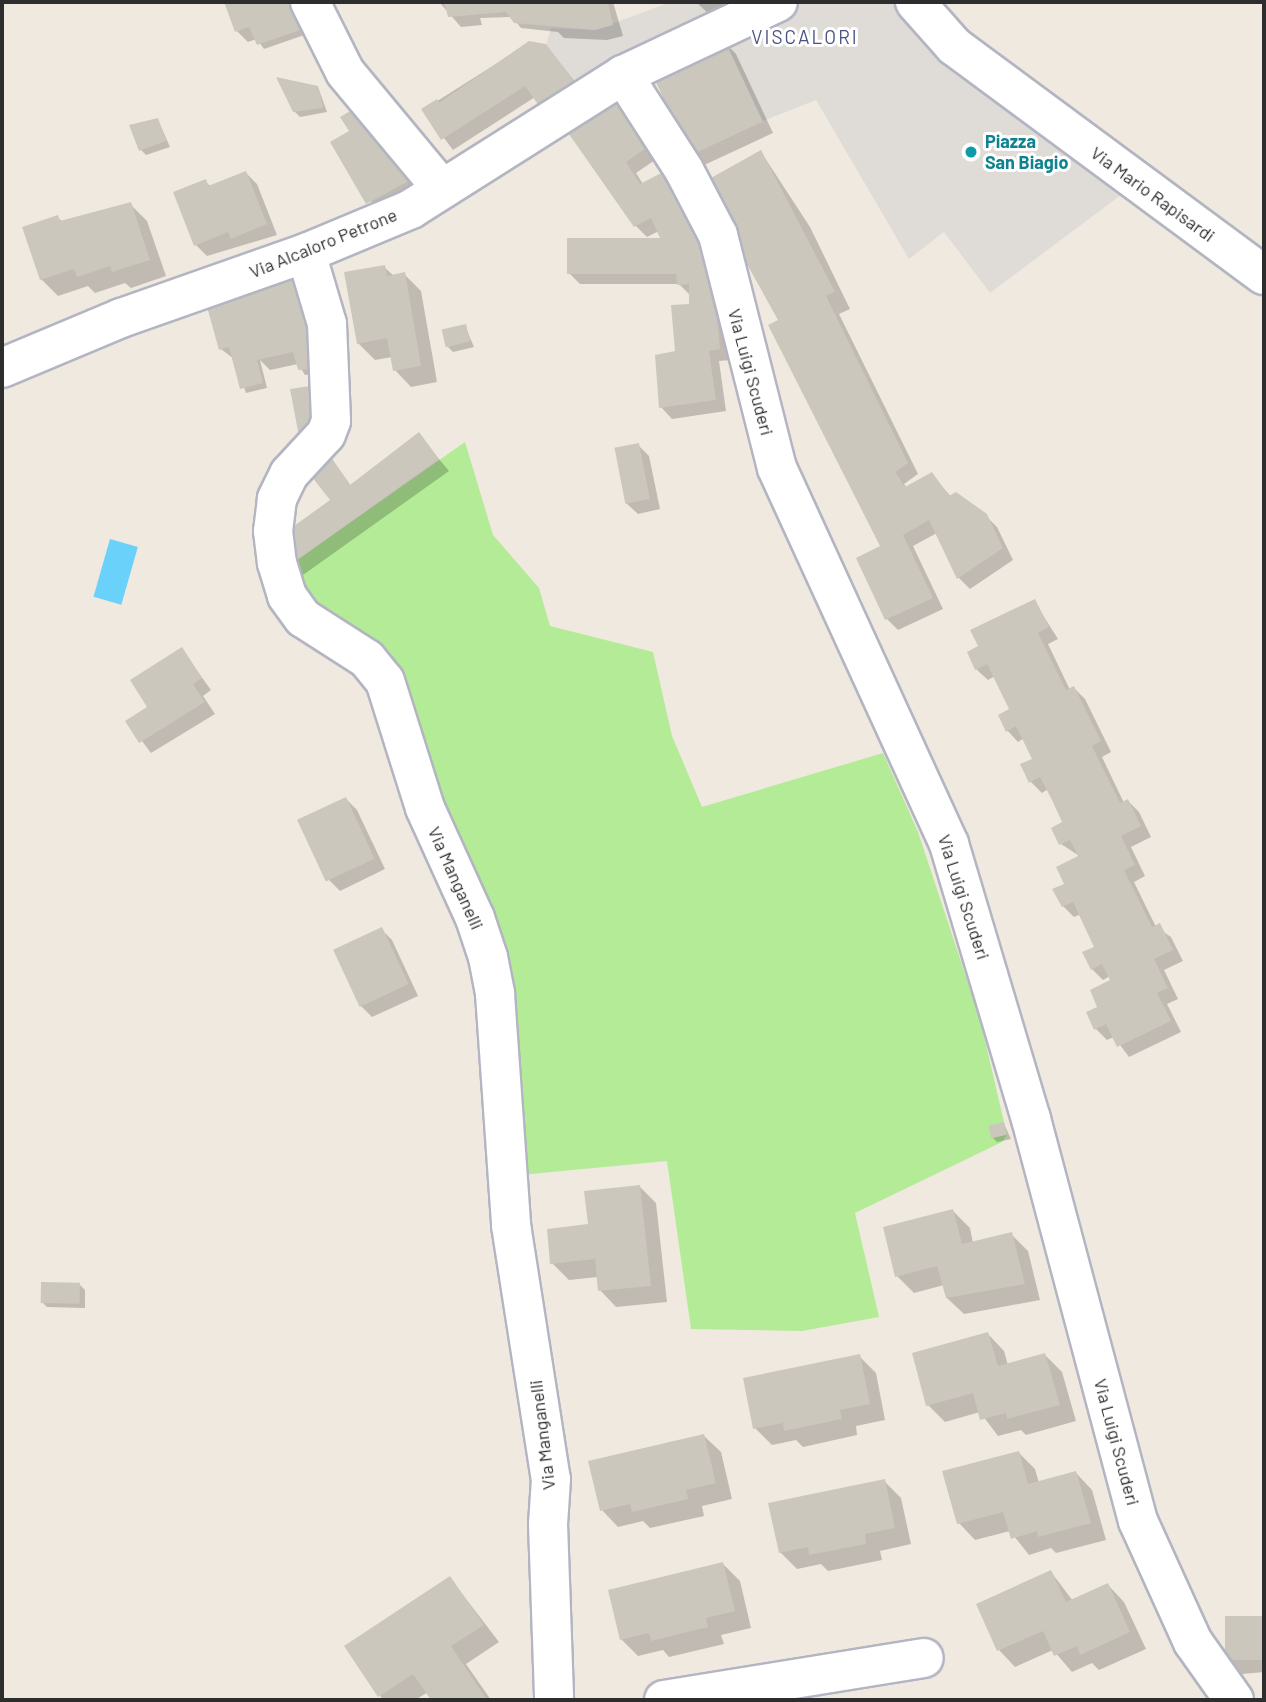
<!DOCTYPE html>
<html>
<head>
<meta charset="utf-8">
<style>
  body { margin:0 }
  #map { position:relative; width:1266px; height:1702px; overflow:hidden; background:#f0e9df; font-family:Barlow,sans-serif }
  div>[style] { position:absolute }
  .green>* { inset:0; background:#b3eb97 }
  .plaza>* { inset:0; background:#dfdcd7 }
  .water>* { inset:0; background:#6ad2fa; transform-origin:0 0 }
  .shadow>* { inset:0; background:#0003 }
  .building>* { inset:0; background:#cbc7bd; transform-origin:0 0 }
  .roads { filter:drop-shadow(2px 0 #b3b5c2) drop-shadow(-2px 0 #b3b5c2) drop-shadow(0 2px #b3b5c2) drop-shadow(0 -2px #b3b5c2) }
  .street>* { height:38px; margin:-19px; padding:0 19px; transform-origin:19px; border-radius:19px; background:#fff }
  .secondary>* { height:38px; margin:-19px; padding:0 19px; transform-origin:19px; border-radius:19px; background:#fff }
  .dots>* { width:19px; height:19px; translate:-50% -50%; box-sizing:border-box; border:4px solid #fff; border-radius:50% }
  span { translate:-50% -50%; white-space:nowrap; text-align:center; line-height:1.15; -webkit-text-stroke:6px #fff; paint-order:stroke }
  .culture-label { font-size:18px; color:#0d838f; font-weight:700 }
  .left { translate:0 -50%; text-align:left }
  .street-label { font-size:18px; color:#2d2d2d }
  .neighbourhood-label { font-size:19px; color:#485284; letter-spacing:2px }
  .frame { position:absolute; inset:0; border:4px solid #2d2d2d; pointer-events:none }
</style>
</head>
<body>
<div id="map">
  <div class="green">
    <div style="clip-path:polygon(465px 442px,493px 535px,539px 588px,550px 626px,653px 652px,672px 736px,702px 807px,883px 753px,918px 832px,980px 1019px,1007px 1135px,1002px 1142px,855px 1213px,879px 1317px,802px 1331px,691px 1329px,667px 1161px,520px 1175px,445px 816px,405px 676px,379px 646px,301px 595px,290px 565px)"></div>
  </div>
  <div class="plaza">
    <div style="clip-path:polygon(671px 2px,942px 2px,954px 46px,1137px 183px,990px 293px,944px 232px,909px 259px,816px 100px,763px 121px,725px 41px,623px 75px,573px 80px,546px 44px,551px 28px,595px 30px)"></div>
  </div>
  <div class="water">
    <div style="left:110px;top:539px;width:29px;height:60px;rotate:16deg"></div>
  </div>
  <div class="shadow">
    <div style="clip-path:polygon(226px 2px,297px 2px,310px 33px,264px 49px,257px 39px,248px 42px,237px 31px)"></div>
    <div style="clip-path:polygon(439px 2px,613px 2px,623px 36px,607px 40px,564px 38px,558px 32px,521px 28px,512px 17px,480px 18px,482px 25px,461px 27px)"></div>
    <div style="clip-path:polygon(696px 2px,751px 2px,711px 16px)"></div>
    <div style="clip-path:polygon(529px 43px,546px 45px,583px 92px,535px 97px,453px 150px,423px 110px)"></div>
    <div style="clip-path:polygon(725px 43px,736px 54px,773px 133px,702px 166px,655px 76px)"></div>
    <div style="clip-path:polygon(318px 87px,327px 112px,300px 117px,294px 111px)"></div>
    <div style="clip-path:polygon(612px 96px,658px 158px,636px 173px,643px 184px,713px 248px,730px 360px,719px 361px,726px 411px,672px 419px,661px 407px,690px 305px,691px 296px,679px 284px,580px 284px,569px 273px,663px 240px,659px 231px,647px 237px,636px 226px,567px 127px)"></div>
    <div style="clip-path:polygon(158px 120px,170px 147px,146px 155px,141px 150px)"></div>
    <div style="clip-path:polygon(333px 143px,427px 187px,379px 214px)"></div>
    <div style="clip-path:polygon(761px 152px,810px 227px,850px 309px,839px 314px,918px 474px,904px 484px,907px 488px,932px 474px,951px 497px,985px 515px,997px 527px,1013px 560px,970px 589px,959px 578px,937px 533px,913px 546px,943px 609px,898px 630px,887px 619px,882px 547px,781px 321px)"></div>
    <div style="clip-path:polygon(246px 173px,257px 184px,277px 235px,207px 256px,196px 245px,205px 181px,211px 187px)"></div>
    <div style="clip-path:polygon(130px 204px,147px 221px,166px 276px,131px 288px,125px 283px,95px 293px,88px 286px,58px 296px,41px 279px,57px 217px,63px 222px)"></div>
    <div style="clip-path:polygon(384px 267px,394px 276px,404px 274px,421px 291px,437px 382px,411px 387px,395px 370px,392px 357px,375px 360px,358px 343px)"></div>
    <div style="clip-path:polygon(208px 304px,325px 359px,327px 373px,305px 375px,298px 364px,270px 370px,260px 360px,267px 388px,246px 393px,234px 359px,221px 349px)"></div>
    <div style="clip-path:polygon(465px 326px,474px 347px,453px 352px,448px 347px)"></div>
    <div style="clip-path:polygon(419px 435px,449px 471px,303px 575px,292px 564px,332px 499px,330px 456px,351px 486px)"></div>
    <div style="clip-path:polygon(638px 445px,649px 456px,660px 509px,638px 514px,626px 503px)"></div>
    <div style="clip-path:polygon(1034px 601px,1058px 639px,1048px 644px,1070px 690px,1074px 688px,1085px 699px,1111px 752px,1102px 757px,1124px 803px,1128px 801px,1139px 812px,1151px 837px,1131px 847px,1145px 876px,1134px 882px,1156px 927px,1171px 937px,1183px 961px,1164px 970px,1178px 999px,1167px 1004px,1181px 1032px,1129px 1057px,1114px 1037px,1107px 1040px,1096px 1029px,1088px 1013px,1099px 1008px,1112px 981px,1110px 976px,1103px 980px,1092px 969px,1096px 947px,1081px 914px,1074px 917px,1063px 906px,1067px 884px,1081px 857px,1061px 844px,1065px 823px,1048px 789px,1042px 793px,1031px 782px,1035px 760px,1024px 738px,1018px 742px,1007px 730px,1011px 710px,995px 676px,988px 680px,976px 669px,980px 647px)"></div>
    <div style="clip-path:polygon(182px 650px,211px 690px,203px 696px,215px 714px,151px 753px,127px 721px,149px 707px)"></div>
    <div style="clip-path:polygon(346px 799px,357px 810px,385px 869px,340px 891px,329px 880px)"></div>
    <div style="clip-path:polygon(381px 929px,392px 940px,418px 996px,372px 1017px,361px 1006px)"></div>
    <div style="clip-path:polygon(1004px 1124px,1011px 1139px,997px 1142px,992px 1137px)"></div>
    <div style="clip-path:polygon(639px 1186px,656px 1203px,667px 1302px,616px 1307px,600px 1290px,598px 1277px,569px 1280px,552px 1263px)"></div>
    <div style="clip-path:polygon(953px 1211px,970px 1228px,973px 1243px,1011px 1234px,1028px 1251px,1040px 1300px,964px 1314px,947px 1298px,944px 1285px,914px 1293px,897px 1276px)"></div>
    <div style="clip-path:polygon(80px 1285px,85px 1290px,85px 1308px,47px 1307px,42px 1302px)"></div>
    <div style="clip-path:polygon(988px 1334px,1004px 1351px,1008px 1365px,1045px 1355px,1062px 1372px,1076px 1421px,1026px 1435px,1021px 1430px,998px 1436px,980px 1412px,945px 1422px,928px 1405px)"></div>
    <div style="clip-path:polygon(859px 1356px,876px 1373px,885px 1420px,856px 1426px,857px 1435px,803px 1447px,796px 1440px,772px 1445px,755px 1428px)"></div>
    <div style="clip-path:polygon(704px 1436px,721px 1452px,732px 1499px,702px 1506px,704px 1516px,650px 1528px,643px 1521px,618px 1527px,602px 1510px)"></div>
    <div style="clip-path:polygon(1018px 1452px,1035px 1469px,1039px 1483px,1076px 1473px,1092px 1490px,1106px 1540px,1056px 1553px,1051px 1548px,1029px 1555px,1010px 1531px,975px 1540px,959px 1523px)"></div>
    <div style="clip-path:polygon(884px 1481px,901px 1498px,911px 1544px,880px 1551px,882px 1560px,828px 1571px,821px 1564px,797px 1569px,780px 1552px)"></div>
    <div style="clip-path:polygon(723px 1564px,740px 1581px,751px 1628px,721px 1635px,724px 1644px,669px 1657px,663px 1650px,638px 1656px,621px 1639px)"></div>
    <div style="clip-path:polygon(1051px 1572px,1073px 1601px,1108px 1585px,1124px 1602px,1146px 1649px,1099px 1670px,1092px 1663px,1072px 1672px,1053px 1650px,1015px 1667px,999px 1650px)"></div>
    <div style="clip-path:polygon(450px 1578px,499px 1642px,466px 1664px,491px 1700px,433px 1700px,428px 1692px,415px 1700px,384px 1700px,380px 1696px)"></div>
    <div style="clip-path:polygon(1264px 1618px,1264px 1672px,1242px 1674px,1231px 1662px,1227px 1622px)"></div>
  </div>
  <div class="building">
    <div style="clip-path:polygon(224px 2px,291px 2px,306px 28px,257px 45px,249px 27px,235px 32px)"></div>
    <div style="clip-path:polygon(444px 2px,608px 2px,613px 25px,595px 30px,514px 23px,506px 12px,448px 17px)"></div>
    <div style="clip-path:polygon(529px 41px,546px 44px,573px 80px,542px 110px,525px 86px,441px 140px,421px 109px,437px 99px,439px 103px)"></div>
    <div style="left:725px;top:41px;width:89px;height:80px;rotate:65deg"></div>
    <div style="clip-path:polygon(276px 77px,318px 86px,323px 108px,293px 112px)"></div>
    <div style="clip-path:polygon(613px 93px,649px 146px,626px 162px,640px 184px,669px 169px,693px 215px,714px 284px,720px 349px,709px 351px,716px 400px,659px 408px,655px 355px,675px 351px,671px 305px,689px 304px,689px 284px,677px 285px,676px 274px,567px 274px,567px 238px,660px 238px,651px 218px,634px 227px,564px 127px)"></div>
    <div style="clip-path:polygon(359px 106px,418px 176px,366px 204px,330px 142px,349px 131px,340px 117px)"></div>
    <div style="clip-path:polygon(158px 118px,166px 141px,139px 151px,129px 125px)"></div>
    <div style="clip-path:polygon(761px 150px,835px 292px,826px 296px,908px 463px,895px 472px,905px 487px,932px 472px,949px 496px,956px 492px,987px 514px,1003px 548px,957px 579px,929px 520px,903px 535px,933px 598px,885px 620px,856px 558px,880px 546px,768px 325px,778px 320px,702px 183px)"></div>
    <div style="clip-path:polygon(246px 171px,267px 224px,231px 239px,228px 232px,194px 246px,173px 192px,206px 179px,208px 186px)"></div>
    <div style="clip-path:polygon(131px 202px,150px 260px,112px 272px,110px 266px,77px 277px,74px 269px,40px 280px,22px 227px,58px 215px,60px 221px)"></div>
    <div style="clip-path:polygon(385px 265px,387px 276px,405px 272px,421px 366px,393px 371px,387px 338px,357px 344px,344px 272px)"></div>
    <div style="clip-path:polygon(299px 268px,322px 368px,298px 370px,293px 352px,257px 360px,263px 383px,240px 389px,229px 347px,219px 350px,206px 303px)"></div>
    <div style="left:466px;top:324px;width:18px;height:25px;rotate:77deg"></div>
    <div style="clip-path:polygon(324px 384px,297px 460px,300px 442px,290px 389px)"></div>
    <div style="clip-path:polygon(419px 432px,439px 459px,290px 565px,287px 531px,330px 500px,305px 468px,325px 449px,350px 485px)"></div>
    <div style="left:639px;top:443px;width:57px;height:25px;rotate:79deg"></div>
    <div style="clip-path:polygon(1035px 599px,1049px 627px,1038px 633px,1066px 690px,1074px 686px,1101px 741px,1092px 746px,1120px 803px,1128px 799px,1141px 826px,1121px 836px,1135px 865px,1124px 870px,1152px 927px,1160px 923px,1173px 950px,1154px 959px,1168px 988px,1157px 993px,1171px 1021px,1117px 1047px,1106px 1024px,1094px 1030px,1086px 1012px,1097px 1007px,1090px 990px,1110px 980px,1102px 964px,1091px 970px,1082px 952px,1094px 947px,1073px 902px,1062px 907px,1052px 889px,1064px 884px,1056px 867px,1078px 856px,1070px 840px,1059px 845px,1051px 828px,1062px 822px,1052px 800px,1040px 777px,1029px 783px,1020px 764px,1032px 759px,1016px 726px,1006px 732px,998px 715px,1009px 709px,987px 664px,975px 670px,967px 652px,978px 646px,970px 630px)"></div>
    <div style="clip-path:polygon(182px 647px,202px 678px,193px 684px,205px 702px,139px 743px,125px 721px,147px 707px,130px 680px)"></div>
    <div style="left:346px;top:797px;width:68px;height:54px;rotate:65deg"></div>
    <div style="left:382px;top:927px;width:63px;height:54px;rotate:65deg"></div>
    <div style="left:1004px;top:1122px;width:13px;height:16px;rotate:77deg"></div>
    <div style="clip-path:polygon(640px 1185px,651px 1286px,598px 1291px,595px 1259px,550px 1264px,547px 1229px,588px 1224px,584px 1191px)"></div>
    <div style="clip-path:polygon(953px 1209px,962px 1244px,1012px 1232px,1025px 1284px,946px 1298px,937px 1266px,895px 1277px,883px 1227px)"></div>
    <div style="left:41px;top:1282px;width:39px;height:21px;rotate:1deg"></div>
    <div style="clip-path:polygon(988px 1332px,998px 1366px,1045px 1353px,1060px 1405px,1007px 1419px,1006px 1413px,980px 1420px,973px 1393px,926px 1406px,912px 1353px)"></div>
    <div style="clip-path:polygon(860px 1354px,870px 1404px,840px 1410px,842px 1419px,784px 1431px,783px 1423px,753px 1429px,743px 1378px)"></div>
    <div style="clip-path:polygon(704px 1434px,716px 1483px,686px 1490px,688px 1499px,632px 1512px,630px 1504px,600px 1511px,588px 1461px)"></div>
    <div style="clip-path:polygon(1019px 1451px,1028px 1484px,1076px 1471px,1091px 1523px,1038px 1537px,1037px 1531px,1011px 1539px,1003px 1512px,957px 1524px,942px 1471px)"></div>
    <div style="clip-path:polygon(885px 1479px,895px 1528px,865px 1534px,866px 1544px,809px 1555px,808px 1547px,779px 1553px,768px 1503px)"></div>
    <div style="clip-path:polygon(723px 1562px,735px 1611px,706px 1618px,708px 1627px,651px 1641px,649px 1633px,620px 1640px,608px 1590px)"></div>
    <div style="clip-path:polygon(1051px 1570px,1066px 1602px,1108px 1583px,1130px 1632px,1080px 1655px,1077px 1646px,1054px 1656px,1043px 1631px,997px 1651px,976px 1604px)"></div>
    <div style="clip-path:polygon(450px 1576px,484px 1625px,451px 1646px,487px 1700px,431px 1700px,413px 1674px,378px 1697px,344px 1646px)"></div>
    <div style="left:1264px;top:1616px;width:44px;height:39px;rotate:90deg"></div>
  </div>
  <div class="roads">
    <div class="street">
      <div style="left:310px;top:2px;width:78px;rotate:63.4deg"></div>
      <div style="left:345px;top:72px;width:152px;rotate:50.3deg"></div>
      <div style="left:623px;top:75px;width:113px;rotate:57.3deg"></div>
      <div style="left:684px;top:170px;width:73px;rotate:62.4deg"></div>
      <div style="left:718px;top:235px;width:240px;rotate:75.8deg"></div>
      <div style="left:777px;top:468px;width:413px;rotate:65.4deg"></div>
      <div style="left:949px;top:844px;width:287px;rotate:73.4deg"></div>
      <div style="left:1031px;top:1119px;width:416px;rotate:75.1deg"></div>
      <div style="left:1138px;top:1521px;width:133px;rotate:65.6deg"></div>
      <div style="left:1193px;top:1642px;width:71px;rotate:54.7deg"></div>
      <div style="left:306px;top:253px;width:74px;rotate:73.5deg"></div>
      <div style="left:327px;top:324px;width:97px;rotate:87.6deg"></div>
      <div style="left:331px;top:421px;width:14px;rotate:111deg"></div>
      <div style="left:326px;top:434px;width:54px;rotate:132.8deg"></div>
      <div style="left:289px;top:474px;width:28px;rotate:116deg"></div>
      <div style="left:277px;top:499px;width:32px;rotate:97deg"></div>
      <div style="left:273px;top:531px;width:32px;rotate:83deg"></div>
      <div style="left:277px;top:563px;width:34px;rotate:73deg"></div>
      <div style="left:287px;top:596px;width:27px;rotate:54deg"></div>
      <div style="left:303px;top:618px;width:76px;rotate:32.6deg"></div>
      <div style="left:367px;top:659px;width:28px;rotate:51deg"></div>
      <div style="left:385px;top:681px;width:133px;rotate:72.5deg"></div>
      <div style="left:425px;top:808px;width:121px;rotate:65.6deg"></div>
      <div style="left:475px;top:918px;width:41px;rotate:71.6deg"></div>
      <div style="left:488px;top:957px;width:38px;rotate:79deg"></div>
      <div style="left:495px;top:994px;width:232px;rotate:86deg"></div>
      <div style="left:511px;top:1225px;width:257px;rotate:81.1deg"></div>
      <div style="left:551px;top:1479px;width:45px;rotate:93.8deg"></div>
      <div style="left:548px;top:1524px;width:176px;rotate:88deg"></div>
      <div style="left:2px;top:368px;width:129px;rotate:-22.8deg"></div>
      <div style="left:121px;top:318px;width:196px;rotate:-19.4deg"></div>
      <div style="left:306px;top:253px;width:114px;rotate:-22.7deg"></div>
      <div style="left:411px;top:209px;width:251px;rotate:-32.3deg"></div>
      <div style="left:623px;top:75px;width:171px;rotate:-25.2deg"></div>
      <div style="left:664px;top:1700px;width:263px;rotate:-9.2deg"></div>
    </div>
    <div class="secondary">
      <div style="left:915px;top:2px;width:59px;rotate:48.4deg"></div>
      <div style="left:954px;top:46px;width:385px;rotate:36.5deg"></div>
    </div>
  </div>
  <div class="dots">
    <div style="left:971px;top:152px;background:#0f9aa8"></div>
  </div>
  <div class="culture-label">
    <span class="left" style="left:985px;top:152px">Piazza<br>San Biagio</span>
  </div>
  <div class="street-label">
    <span style="left:1153px;top:194px;rotate:36deg">Via Mario Rapisardi</span>
    <span style="left:323px;top:243px;rotate:-22deg">Via Alcaloro Petrone</span>
    <span style="left:751px;top:372px;rotate:75deg">Via Luigi Scuderi</span>
    <span style="left:456px;top:878px;rotate:66deg">Via Manganelli</span>
    <span style="left:964px;top:897px;rotate:72deg">Via Luigi Scuderi</span>
    <span style="left:542px;top:1435px;rotate:-97deg">Via Manganelli</span>
    <span style="left:1117px;top:1442px;rotate:75deg">Via Luigi Scuderi</span>
  </div>
  <div class="neighbourhood-label">
    <span style="left:805px;top:37px">VISCALORI</span>
  </div>
  <div class="frame"></div>
</div>
</body>
</html>
